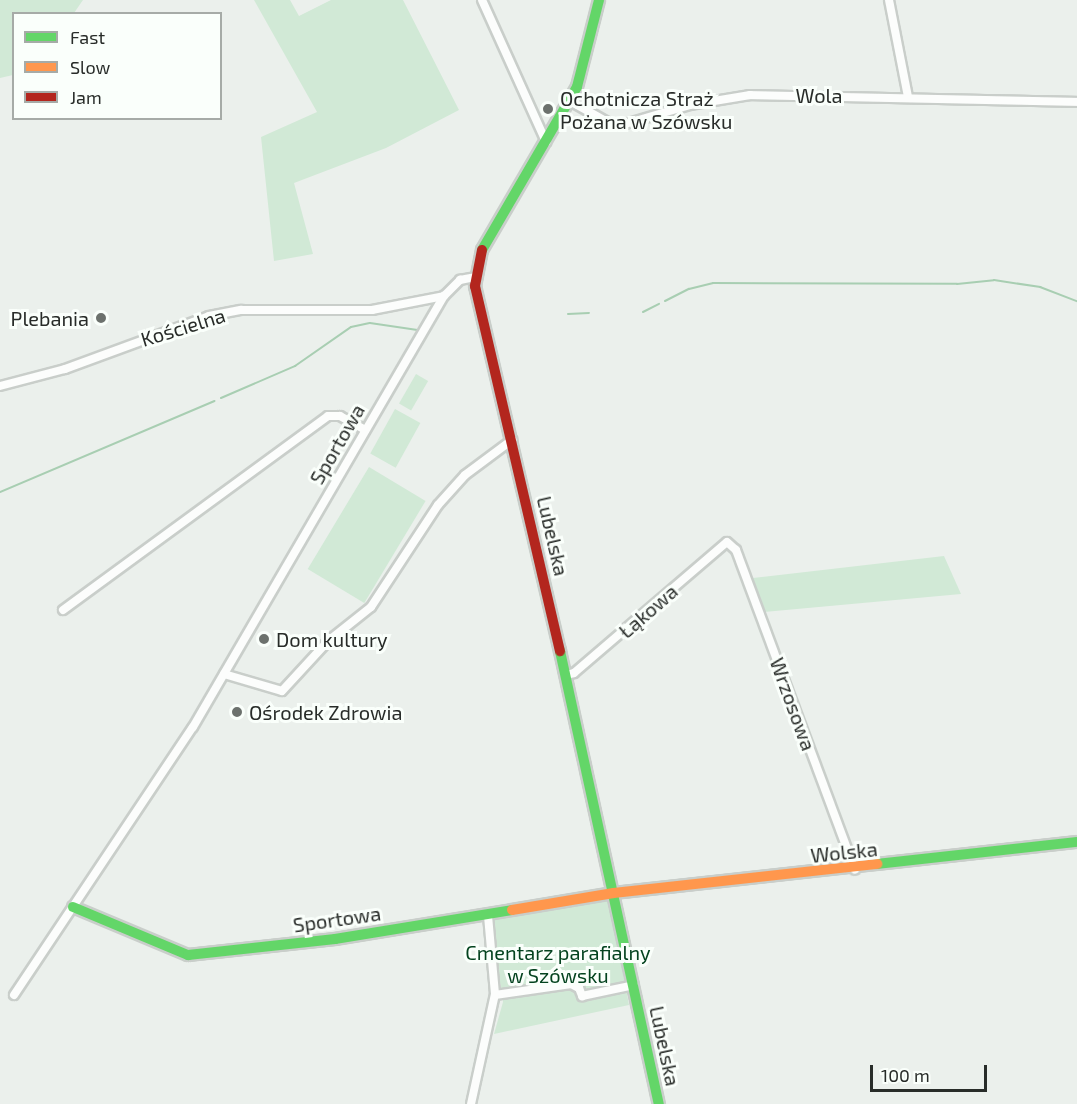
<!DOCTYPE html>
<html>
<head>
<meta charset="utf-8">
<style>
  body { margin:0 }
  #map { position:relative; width:1077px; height:1104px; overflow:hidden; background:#ebf0ec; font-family:"Exo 2",sans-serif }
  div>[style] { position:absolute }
  .green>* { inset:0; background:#d1e9d6; transform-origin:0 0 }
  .stream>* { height:2px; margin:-1px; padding:0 1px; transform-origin:1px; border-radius:1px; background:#a8ceb2 }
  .roads { filter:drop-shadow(2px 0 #c9ceca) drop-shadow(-2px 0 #c9ceca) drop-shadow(0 2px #c9ceca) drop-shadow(0 -2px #c9ceca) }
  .street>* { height:8px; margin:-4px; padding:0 4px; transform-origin:4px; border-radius:4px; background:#fcfdfc }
  .fast>* { height:10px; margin:-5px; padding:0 5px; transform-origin:5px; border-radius:5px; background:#63d668 }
  .slow>* { height:10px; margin:-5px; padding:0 5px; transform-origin:5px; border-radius:5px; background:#ff974d }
  .jam>* { height:10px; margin:-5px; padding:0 5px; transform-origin:5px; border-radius:5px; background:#b3261e }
  .dots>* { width:16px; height:16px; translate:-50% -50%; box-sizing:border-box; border:3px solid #fafffb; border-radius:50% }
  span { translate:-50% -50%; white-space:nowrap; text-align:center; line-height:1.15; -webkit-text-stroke:6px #fafffb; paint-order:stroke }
  .street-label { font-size:20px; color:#282c29 }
  .poi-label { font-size:20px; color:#282c29 }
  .left { translate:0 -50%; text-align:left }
  .right { translate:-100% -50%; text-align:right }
  .park-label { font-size:20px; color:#04431f }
  .legend { position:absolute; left:12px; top:12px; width:210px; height:108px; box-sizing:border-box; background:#fafffb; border:2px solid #a6aba7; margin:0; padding:8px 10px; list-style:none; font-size:18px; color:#282c29 }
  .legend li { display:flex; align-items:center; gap:12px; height:30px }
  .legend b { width:30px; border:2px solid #a6aba7 }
  .scale { position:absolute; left:870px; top:1065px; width:117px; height:27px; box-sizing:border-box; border:3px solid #282c29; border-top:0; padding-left:8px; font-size:18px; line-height:21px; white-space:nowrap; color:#282c29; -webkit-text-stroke:4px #fafffb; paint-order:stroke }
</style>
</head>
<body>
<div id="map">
  <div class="green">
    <div style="clip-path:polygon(0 0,83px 0,74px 13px,14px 14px,13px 75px,0 78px)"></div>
    <div style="clip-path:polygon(254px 0,290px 0,299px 16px,331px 0,403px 0,459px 110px,386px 148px,294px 183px,313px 254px,274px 261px,261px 137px,317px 112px)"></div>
    <div style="left:416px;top:374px;width:14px;height:34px;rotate:30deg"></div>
    <div style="left:395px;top:409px;width:29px;height:51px;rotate:29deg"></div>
    <div style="left:369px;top:467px;width:66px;height:119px;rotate:31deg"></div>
    <div style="clip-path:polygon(944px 556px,961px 594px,764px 612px,753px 578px)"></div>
    <div style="clip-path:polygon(609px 897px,629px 1005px,494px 1034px,503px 1002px,491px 925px,496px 919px)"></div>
  </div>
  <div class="stream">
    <div style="left:665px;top:301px;width:27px;rotate:-27deg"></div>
    <div style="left:689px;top:289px;width:25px;rotate:-14deg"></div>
    <div style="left:713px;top:283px;width:244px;rotate:0.2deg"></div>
    <div style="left:957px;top:284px;width:37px;rotate:-6deg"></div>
    <div style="left:994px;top:280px;width:47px;rotate:8.7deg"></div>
    <div style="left:1040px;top:287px;width:40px;rotate:21deg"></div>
    <div style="left:643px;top:312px;width:18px;rotate:-27deg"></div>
    <div style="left:568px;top:314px;width:21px;rotate:-3deg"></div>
    <div style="left:221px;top:398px;width:81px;rotate:-23.4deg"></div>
    <div style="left:295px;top:366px;width:68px;rotate:-34.9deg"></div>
    <div style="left:351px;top:327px;width:19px;rotate:-12deg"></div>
    <div style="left:370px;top:323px;width:48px;rotate:8.5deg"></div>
    <div style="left:0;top:492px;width:233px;rotate:-23deg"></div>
  </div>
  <div class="roads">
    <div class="street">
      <div style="left:482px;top:0;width:156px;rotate:65.7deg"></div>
      <div style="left:889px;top:0;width:99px;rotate:78.9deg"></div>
      <div style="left:570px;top:101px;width:45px;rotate:29.4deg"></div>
      <div style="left:609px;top:123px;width:16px;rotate:4deg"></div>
      <div style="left:625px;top:124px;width:68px;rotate:-16.3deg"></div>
      <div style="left:690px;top:105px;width:61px;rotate:-9.5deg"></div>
      <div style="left:750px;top:95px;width:327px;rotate:1.2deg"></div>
      <div style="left:0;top:386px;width:67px;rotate:-14.7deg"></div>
      <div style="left:65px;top:369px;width:153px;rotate:-20.2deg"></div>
      <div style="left:209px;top:316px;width:33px;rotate:-11deg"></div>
      <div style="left:241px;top:310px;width:131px"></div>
      <div style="left:372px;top:310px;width:73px;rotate:-11deg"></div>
      <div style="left:63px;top:610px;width:328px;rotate:-36.2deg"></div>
      <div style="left:328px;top:416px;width:12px"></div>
      <div style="left:340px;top:416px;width:29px;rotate:29deg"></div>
      <div style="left:224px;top:674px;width:60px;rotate:16.3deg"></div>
      <div style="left:282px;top:691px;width:67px;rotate:-47.4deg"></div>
      <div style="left:327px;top:642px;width:56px;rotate:-38.5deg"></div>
      <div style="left:371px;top:607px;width:122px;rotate:-56.7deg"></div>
      <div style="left:438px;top:505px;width:40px;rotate:-48deg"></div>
      <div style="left:465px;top:475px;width:59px;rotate:-36.7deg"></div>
      <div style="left:566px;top:675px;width:8px;rotate:-14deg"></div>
      <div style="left:574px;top:673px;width:201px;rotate:-40.6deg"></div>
      <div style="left:727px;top:542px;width:12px;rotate:42deg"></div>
      <div style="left:736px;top:550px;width:341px;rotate:69.6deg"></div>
      <div style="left:14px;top:995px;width:322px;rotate:-56.3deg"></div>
      <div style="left:193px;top:727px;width:499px;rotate:-59.8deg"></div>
      <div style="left:444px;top:296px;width:23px;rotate:-45deg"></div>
      <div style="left:460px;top:280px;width:15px;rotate:-11deg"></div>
      <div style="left:495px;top:995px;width:77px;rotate:-8.2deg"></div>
      <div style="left:571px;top:984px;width:9px;rotate:27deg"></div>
      <div style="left:579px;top:988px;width:9px;rotate:69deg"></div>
      <div style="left:582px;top:996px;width:53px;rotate:-11.9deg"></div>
      <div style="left:471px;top:1104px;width:113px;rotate:-77.7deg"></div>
      <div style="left:495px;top:994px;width:79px;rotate:-95.1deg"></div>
    </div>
    <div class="fast">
      <div style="left:482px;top:250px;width:189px;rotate:-59.8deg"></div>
      <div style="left:577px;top:87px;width:90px;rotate:-75.8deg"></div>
      <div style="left:560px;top:651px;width:464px;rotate:77.7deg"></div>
      <div style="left:877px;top:864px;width:201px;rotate:-6.3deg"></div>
      <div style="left:73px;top:907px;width:125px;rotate:22.7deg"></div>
      <div style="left:188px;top:955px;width:148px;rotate:-6.2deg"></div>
      <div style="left:335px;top:939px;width:179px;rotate:-9.3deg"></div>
    </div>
    <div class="slow">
      <div style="left:512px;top:910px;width:103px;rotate:-9.5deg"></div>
      <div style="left:614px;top:893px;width:265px;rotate:-6.3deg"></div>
    </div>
    <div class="jam">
      <div style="left:482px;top:250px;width:37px;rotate:101deg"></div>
      <div style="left:475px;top:286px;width:375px;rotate:76.9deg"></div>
    </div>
  </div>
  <div class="dots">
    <div style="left:548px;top:109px;background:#6c716d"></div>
    <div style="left:101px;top:318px;background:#6c716d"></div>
    <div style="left:264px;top:639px;background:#6c716d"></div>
    <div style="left:237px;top:712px;background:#6c716d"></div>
  </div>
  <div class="street-label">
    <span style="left:819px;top:95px">Wola</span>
    <span style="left:183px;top:327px;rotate:-17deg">Kościelna</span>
    <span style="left:337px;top:444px;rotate:-60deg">Sportowa</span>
    <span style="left:553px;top:536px;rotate:77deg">Lubelska</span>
    <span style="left:648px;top:611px;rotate:-41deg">Łąkowa</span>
    <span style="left:793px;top:704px;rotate:70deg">Wrzosowa</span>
    <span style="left:844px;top:852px;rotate:-6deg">Wolska</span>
    <span style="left:337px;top:919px;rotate:-8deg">Sportowa</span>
    <span style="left:665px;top:1046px;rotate:78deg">Lubelska</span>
  </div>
  <div class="poi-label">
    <span class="left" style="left:560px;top:110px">Ochotnicza Straż<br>Pożana w Szówsku</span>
    <span class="right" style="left:89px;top:318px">Plebania</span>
    <span class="left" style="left:276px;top:639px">Dom kultury</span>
    <span class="left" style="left:249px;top:712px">Ośrodek Zdrowia</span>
  </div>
  <div class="park-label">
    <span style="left:558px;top:964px">Cmentarz parafialny<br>w Szówsku</span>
  </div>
  <ul class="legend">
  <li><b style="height:8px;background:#63d668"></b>Fast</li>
  <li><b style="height:8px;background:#ff974d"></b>Slow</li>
  <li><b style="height:8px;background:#b3261e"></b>Jam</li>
  </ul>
  <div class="scale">100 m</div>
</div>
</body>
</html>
